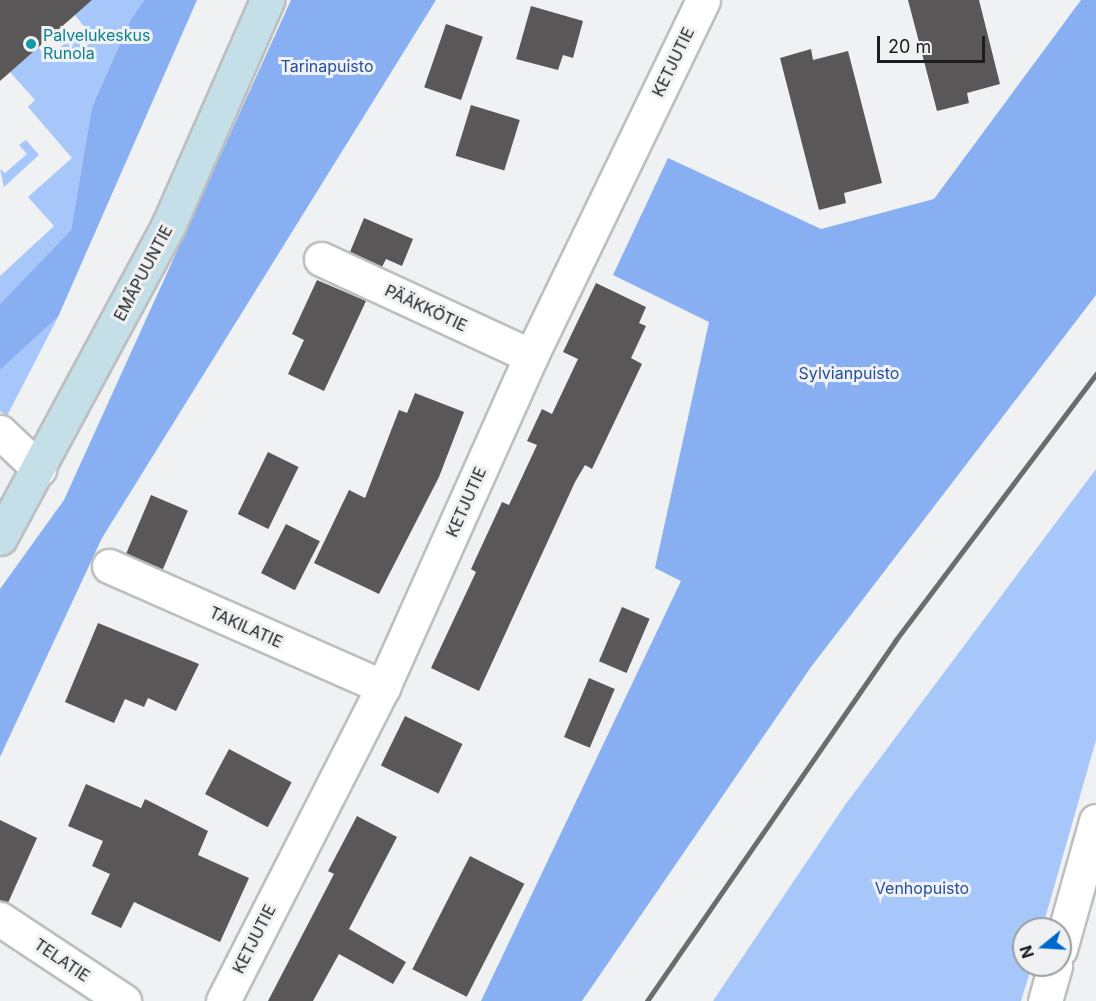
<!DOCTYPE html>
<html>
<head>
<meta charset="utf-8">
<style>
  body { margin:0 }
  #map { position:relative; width:1096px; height:1001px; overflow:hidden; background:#f0f1f3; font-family:Inter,sans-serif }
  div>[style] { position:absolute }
  .green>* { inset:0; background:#a7c7fb }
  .forest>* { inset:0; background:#87aff2 }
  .building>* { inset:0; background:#595758; transform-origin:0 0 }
  .roads { filter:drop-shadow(2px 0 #bdbec0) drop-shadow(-2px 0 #bdbec0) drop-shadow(0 2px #bdbec0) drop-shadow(0 -2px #bdbec0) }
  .street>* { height:33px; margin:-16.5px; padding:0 16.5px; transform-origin:16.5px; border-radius:16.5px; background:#fff }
  .secondary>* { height:33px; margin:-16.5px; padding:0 16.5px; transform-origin:16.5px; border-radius:16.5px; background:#c4dfe7 }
  .rail>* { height:4.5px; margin:-2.25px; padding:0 2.25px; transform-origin:2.25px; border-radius:2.25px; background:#6b6c6d }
  .dots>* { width:16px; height:16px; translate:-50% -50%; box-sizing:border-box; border:3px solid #f0f1f3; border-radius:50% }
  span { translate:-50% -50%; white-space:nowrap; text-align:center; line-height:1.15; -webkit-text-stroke:6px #f0f1f3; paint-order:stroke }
  .culture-label { font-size:16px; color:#0d838f }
  .left { translate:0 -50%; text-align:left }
  .street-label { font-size:16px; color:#1c1d1d }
  .park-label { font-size:16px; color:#23509f }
  .north { position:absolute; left:1012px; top:917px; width:60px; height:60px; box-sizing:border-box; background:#f0f1f3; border:2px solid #9b9c9d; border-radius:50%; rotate:252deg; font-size:16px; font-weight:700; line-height:24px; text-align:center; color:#1c1d1d }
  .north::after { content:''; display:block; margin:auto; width:21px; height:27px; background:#0067cf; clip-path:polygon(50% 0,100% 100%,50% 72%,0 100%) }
  .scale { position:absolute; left:877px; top:36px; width:108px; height:27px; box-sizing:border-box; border:3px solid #1c1d1d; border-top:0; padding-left:8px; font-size:18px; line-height:21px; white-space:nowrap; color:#1c1d1d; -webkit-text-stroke:4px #f0f1f3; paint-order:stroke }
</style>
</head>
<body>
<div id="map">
  <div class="green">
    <div style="clip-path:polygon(92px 0,144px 0,130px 21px,92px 107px,71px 230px,0 304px,0 276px,54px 226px,28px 197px,72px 158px,28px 107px,35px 100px,10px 72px,38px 47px,46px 57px,86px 29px,75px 15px)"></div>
    <div style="clip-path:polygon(26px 140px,39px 155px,4px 187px,0 169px,5px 173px,27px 154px,19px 145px)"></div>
    <div style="clip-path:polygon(58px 317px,7px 416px,0 411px,0 370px)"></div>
    <div style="clip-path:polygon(1096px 469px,1096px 740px,1042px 929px,1024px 929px,1024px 965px,1032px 965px,1021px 1001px,713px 1001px,845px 805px)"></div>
  </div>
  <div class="forest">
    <div style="clip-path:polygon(144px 0,197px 0,58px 317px,0 370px,0 304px,71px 230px,92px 107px,130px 21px)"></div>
    <div style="clip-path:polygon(291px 0,436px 0,102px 538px,0 757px,0 589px,64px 500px)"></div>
    <div style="clip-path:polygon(1081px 0,1096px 0,1096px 295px,811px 667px,582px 1001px,481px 1001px,681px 581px,655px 568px,709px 322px,613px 275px,668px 158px,821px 229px,934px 199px)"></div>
  </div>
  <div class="building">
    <div style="clip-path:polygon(0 0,92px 0,0 81px)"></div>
    <div style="clip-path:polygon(908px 0,979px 0,1000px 84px,967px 93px,969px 103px,937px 111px)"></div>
    <div style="clip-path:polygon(531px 6px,583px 21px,573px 58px,563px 55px,558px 70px,516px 59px)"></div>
    <div style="left:446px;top:24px;width:39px;height:67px;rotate:19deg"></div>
    <div style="clip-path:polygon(811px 49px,813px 60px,848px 51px,882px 183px,844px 193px,846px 203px,819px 210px,780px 58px)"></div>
    <div style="left:471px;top:105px;width:51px;height:53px;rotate:17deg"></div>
    <div style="clip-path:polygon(364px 218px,413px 239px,402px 266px,386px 259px,382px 267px,350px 252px)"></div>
    <div style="clip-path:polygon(317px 280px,366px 301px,324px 391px,288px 374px,304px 340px,292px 334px)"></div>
    <div style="clip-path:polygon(596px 283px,646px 307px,639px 323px,646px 326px,631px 358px,642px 364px,592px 469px,585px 465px,575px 482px,479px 691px,431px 668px,476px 572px,471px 569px,502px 502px,509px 505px,537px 445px,527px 441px,542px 409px,552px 414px,578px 359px,563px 352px)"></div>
    <div style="clip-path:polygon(415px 393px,464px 412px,439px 477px,379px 594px,314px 563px,349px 490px,365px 498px,399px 410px,407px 413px)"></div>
    <div style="left:268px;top:452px;width:34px;height:69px;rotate:26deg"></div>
    <div style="left:151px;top:495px;width:40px;height:64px;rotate:23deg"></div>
    <div style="left:286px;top:524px;width:38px;height:55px;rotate:27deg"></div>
    <div style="left:622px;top:607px;width:30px;height:59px;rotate:23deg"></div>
    <div style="clip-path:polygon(98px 623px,199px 664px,176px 711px,148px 698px,144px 707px,125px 699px,114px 723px,65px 702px)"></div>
    <div style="left:589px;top:678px;width:28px;height:64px;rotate:23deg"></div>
    <div style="left:405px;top:716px;width:64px;height:55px;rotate:26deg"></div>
    <div style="left:229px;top:749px;width:71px;height:51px;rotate:28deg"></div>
    <div style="clip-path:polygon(86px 784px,141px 808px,145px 799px,208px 831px,198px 855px,249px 878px,220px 942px,134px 902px,121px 928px,91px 914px,110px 874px,92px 866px,103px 841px,68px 826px)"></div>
    <div style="clip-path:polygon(357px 816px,397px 837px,349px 929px,406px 962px,393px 984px,339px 954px,313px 1001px,268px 1001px,334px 874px,328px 871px)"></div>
    <div style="clip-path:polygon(0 820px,37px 838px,8px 903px,0 900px)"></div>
    <div style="left:470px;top:856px;width:61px;height:127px;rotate:27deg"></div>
  </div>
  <div class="roads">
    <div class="street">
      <div style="left:321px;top:259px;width:231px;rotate:24.8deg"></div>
      <div style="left:0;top:432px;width:54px;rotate:43.5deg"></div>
      <div style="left:109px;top:566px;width:300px;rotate:23.8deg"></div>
      <div style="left:0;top:919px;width:149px;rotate:33.5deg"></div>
      <div style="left:1060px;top:949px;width:133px;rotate:-74.3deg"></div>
      <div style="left:223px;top:1001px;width:352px;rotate:-63deg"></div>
      <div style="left:383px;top:687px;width:363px;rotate:-65.9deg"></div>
      <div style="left:531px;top:356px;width:395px;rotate:-64.2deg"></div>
      <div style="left:1045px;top:1001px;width:37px;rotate:-74deg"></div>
    </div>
    <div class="secondary">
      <div style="left:0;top:538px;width:354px;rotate:-61.7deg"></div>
      <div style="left:168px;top:226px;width:247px;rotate:-66.3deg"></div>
    </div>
  </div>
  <div class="rail">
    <div style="left:647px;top:1001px;width:437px;rotate:-55.4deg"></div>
    <div style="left:895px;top:641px;width:334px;rotate:-53deg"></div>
  </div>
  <div class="dots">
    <div style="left:31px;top:44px;background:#0f9aa8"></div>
  </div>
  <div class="culture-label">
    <span class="left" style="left:43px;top:44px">Palvelukeskus<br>Runola</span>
  </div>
  <div class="street-label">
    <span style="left:673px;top:62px;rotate:-64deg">KETJUTIE</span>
    <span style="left:143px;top:273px;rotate:-62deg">EMÄPUUNTIE</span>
    <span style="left:426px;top:308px;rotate:25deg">PÄÄKKÖTIE</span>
    <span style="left:466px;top:502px;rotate:-66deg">KETJUTIE</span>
    <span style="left:246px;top:627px;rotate:24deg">TAKILATIE</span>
    <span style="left:254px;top:939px;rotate:-63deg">KETJUTIE</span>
    <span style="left:62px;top:960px;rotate:34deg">TELATIE</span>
  </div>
  <div class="park-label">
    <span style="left:327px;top:66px">Tarinapuisto</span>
    <span style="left:849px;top:373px">Sylvianpuisto</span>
    <span style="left:922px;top:888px">Venhopuisto</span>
  </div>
  <div class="north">N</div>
  <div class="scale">20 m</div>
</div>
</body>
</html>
